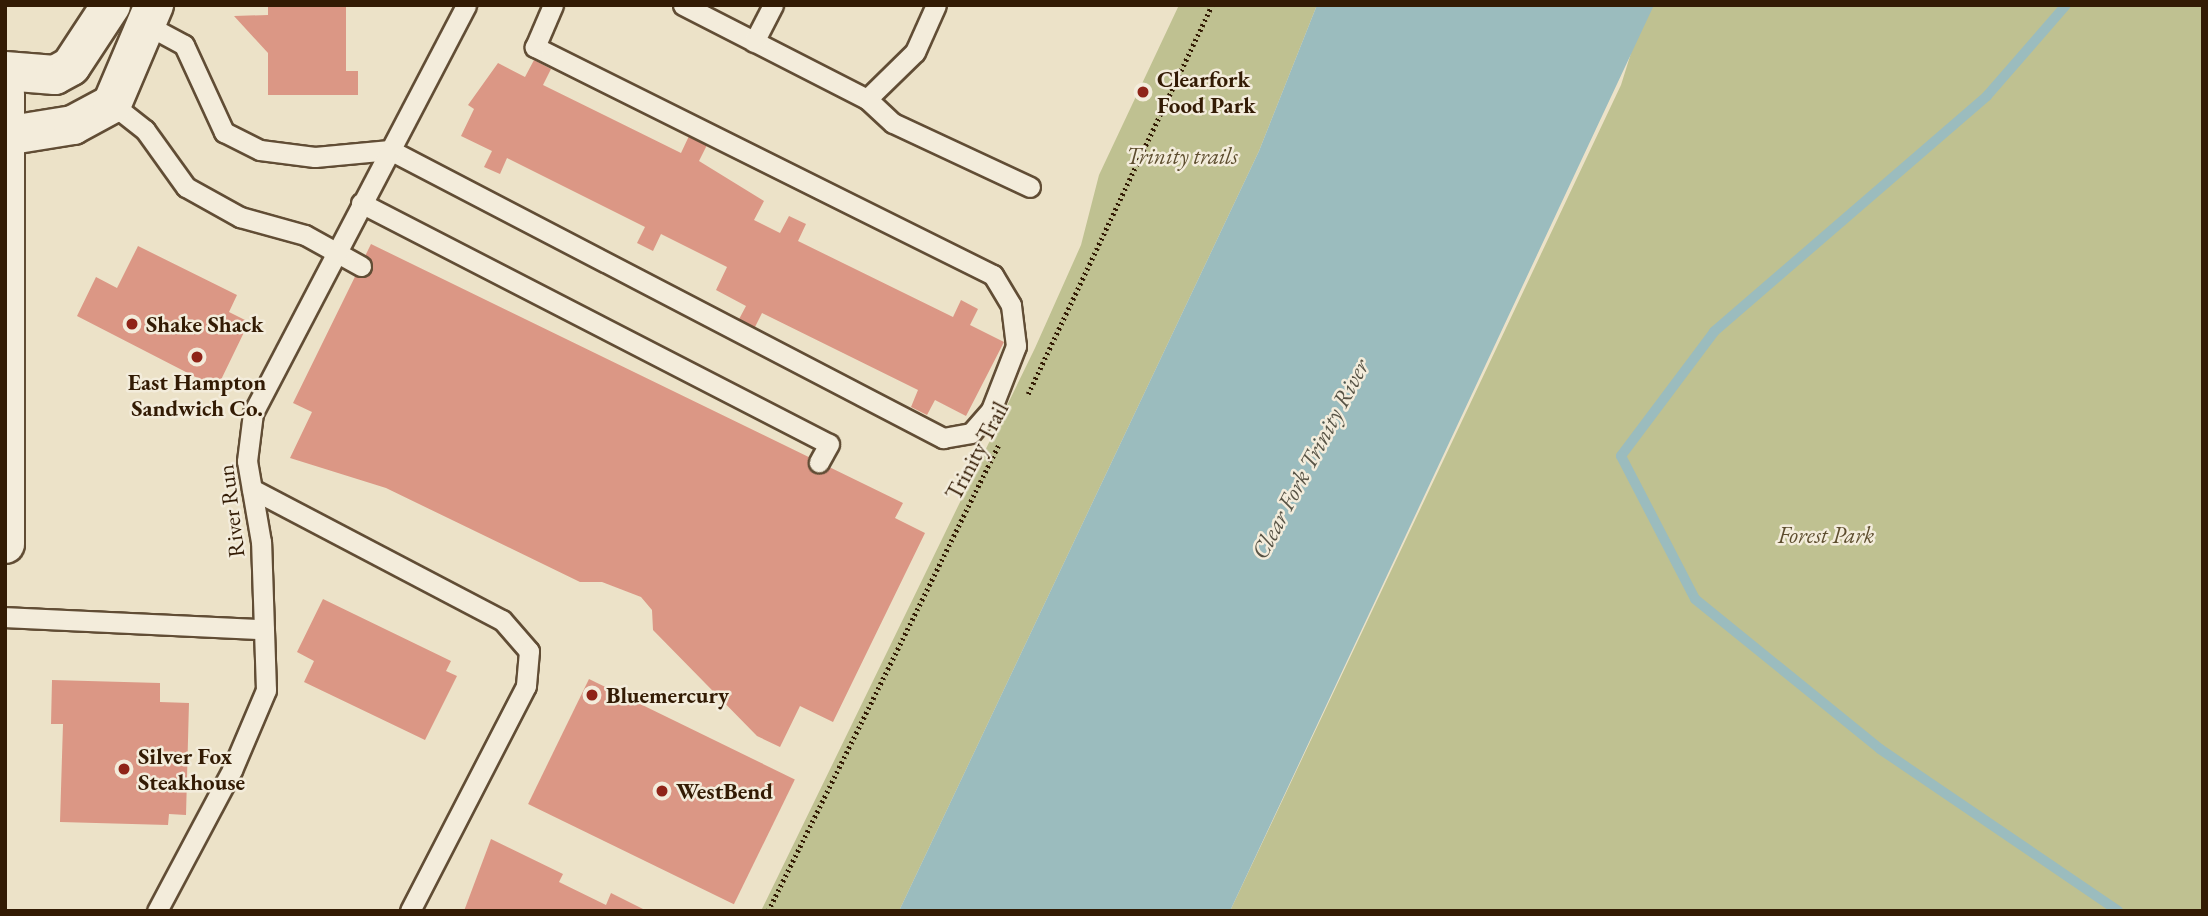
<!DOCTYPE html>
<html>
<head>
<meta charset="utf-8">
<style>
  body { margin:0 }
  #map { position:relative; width:2208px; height:916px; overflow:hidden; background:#ece2c8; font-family:"EB Garamond",serif }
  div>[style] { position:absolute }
  .green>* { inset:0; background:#bfc191 }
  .water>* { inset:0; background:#9bbcbe }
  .stream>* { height:10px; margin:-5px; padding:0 5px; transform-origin:5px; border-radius:5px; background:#9bbcbe }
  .building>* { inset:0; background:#db9785; transform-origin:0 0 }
  .path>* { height:4.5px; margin-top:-2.25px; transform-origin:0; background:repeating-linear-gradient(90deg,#331b04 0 2px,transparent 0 5.5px) }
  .roads { filter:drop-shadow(2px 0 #614d35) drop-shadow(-2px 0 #614d35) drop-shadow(0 2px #614d35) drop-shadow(0 -2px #614d35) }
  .lane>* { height:19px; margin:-9.5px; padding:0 9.5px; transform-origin:9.5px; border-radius:9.5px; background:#f3ecdb }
  .street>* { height:38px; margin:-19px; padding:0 19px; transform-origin:19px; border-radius:19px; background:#f3ecdb }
  .secondary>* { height:38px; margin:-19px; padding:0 19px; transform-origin:19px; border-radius:19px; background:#f3ecdb }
  .dots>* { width:19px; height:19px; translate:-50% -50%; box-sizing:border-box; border:4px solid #f3ecdb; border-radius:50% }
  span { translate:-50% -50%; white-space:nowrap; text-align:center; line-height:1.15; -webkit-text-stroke:5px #f3ecdb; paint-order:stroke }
  .poi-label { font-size:23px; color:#331b04; font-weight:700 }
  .left { translate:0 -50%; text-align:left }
  .park-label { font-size:23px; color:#5d4d2e; font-style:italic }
  .street-label { font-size:23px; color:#331b04 }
  .water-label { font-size:24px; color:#575345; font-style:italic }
  .frame { position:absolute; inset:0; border:7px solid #331b04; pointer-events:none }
</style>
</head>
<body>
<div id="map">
  <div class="green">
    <div style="clip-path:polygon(1179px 5px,1317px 5px,1259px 151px,899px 911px,761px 911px,1035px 348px,1081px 245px,1099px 175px)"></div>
    <div style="clip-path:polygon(1646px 5px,2203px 5px,2203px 911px,1230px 911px,1621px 85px)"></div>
  </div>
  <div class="water">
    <div style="clip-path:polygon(1317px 5px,1654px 5px,1230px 911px,899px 911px,1259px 151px)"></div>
  </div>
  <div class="stream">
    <div style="left:2066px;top:5px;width:121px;rotate:131deg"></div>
    <div style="left:1987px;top:96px;width:361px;rotate:139.2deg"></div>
    <div style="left:1714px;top:332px;width:155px;rotate:126.9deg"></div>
    <div style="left:1621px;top:456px;width:161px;rotate:62.6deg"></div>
    <div style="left:1695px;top:599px;width:238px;rotate:39deg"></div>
    <div style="left:1880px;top:749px;width:288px;rotate:34.2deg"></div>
  </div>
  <div class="building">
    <div style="clip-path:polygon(268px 5px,346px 5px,346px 71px,358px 71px,358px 95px,268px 95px,268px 53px,234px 16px,268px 15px)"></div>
    <div style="clip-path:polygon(534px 60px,551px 69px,543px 85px,604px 115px,681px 153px,689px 136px,707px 145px,699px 161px,764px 201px,754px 220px,780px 233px,789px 216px,806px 224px,798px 241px,953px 317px,961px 300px,978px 309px,970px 325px,1004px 342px,966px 416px,935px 400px,927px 415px,911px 407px,918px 390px,762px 313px,753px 331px,737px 323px,746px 306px,716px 290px,727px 267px,661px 234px,653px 251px,637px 243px,645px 227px,507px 158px,500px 174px,484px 167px,492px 151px,461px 136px,474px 109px,468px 105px,498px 63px,525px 77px)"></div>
    <div style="clip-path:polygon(371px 244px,903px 503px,895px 518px,925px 533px,833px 722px,800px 706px,780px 747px,757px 736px,653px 630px,652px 610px,641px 597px,602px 582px,580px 582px,386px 488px,290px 458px,312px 412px,293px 403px)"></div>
    <div style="clip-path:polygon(138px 246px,237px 295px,229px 312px,249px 322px,217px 388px,77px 316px,96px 277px,117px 288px)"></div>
    <div style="clip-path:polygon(323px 599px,451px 661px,446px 671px,457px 676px,425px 740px,304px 682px,314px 661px,297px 652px)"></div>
    <div style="left:589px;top:679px;width:229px;height:139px;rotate:26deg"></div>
    <div style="clip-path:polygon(52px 680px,160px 683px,160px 702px,189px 703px,186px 815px,169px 814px,168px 825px,60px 822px,63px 724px,51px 724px)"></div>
    <div style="clip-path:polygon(491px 839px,563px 874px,559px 882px,606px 905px,611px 893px,647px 911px,464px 911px)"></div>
  </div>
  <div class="path">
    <div style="left:1028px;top:394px;width:430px;rotate:-64.7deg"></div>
    <div style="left:768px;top:911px;width:521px;rotate:-63.68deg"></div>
  </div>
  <div class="roads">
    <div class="lane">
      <div style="left:683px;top:5px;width:207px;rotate:27.1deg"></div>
      <div style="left:867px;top:99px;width:67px;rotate:-44.4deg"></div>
      <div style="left:915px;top:52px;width:51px;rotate:-65.9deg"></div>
      <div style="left:147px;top:25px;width:42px;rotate:28.4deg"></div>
      <div style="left:184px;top:45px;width:96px;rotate:65.3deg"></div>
      <div style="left:224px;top:132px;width:40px;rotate:26.6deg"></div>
      <div style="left:260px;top:150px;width:55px;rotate:7.3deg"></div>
      <div style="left:315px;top:157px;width:75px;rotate:-5.3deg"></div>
      <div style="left:390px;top:150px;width:624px;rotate:27.51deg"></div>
      <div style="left:943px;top:438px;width:28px;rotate:-10deg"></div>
      <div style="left:971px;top:433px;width:30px;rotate:-49deg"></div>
      <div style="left:991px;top:410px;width:69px;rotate:-68.7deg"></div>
      <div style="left:1016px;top:346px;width:41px;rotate:-97deg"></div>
      <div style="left:1011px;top:305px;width:35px;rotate:-121deg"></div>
      <div style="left:993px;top:275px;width:512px;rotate:-153.54deg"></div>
      <div style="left:535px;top:47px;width:46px;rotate:-66.8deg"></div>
      <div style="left:754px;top:42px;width:42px;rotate:-62.8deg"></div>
      <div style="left:867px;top:99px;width:35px;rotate:43deg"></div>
      <div style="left:893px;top:123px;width:151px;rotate:25deg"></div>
      <div style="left:112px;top:104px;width:42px;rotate:38.2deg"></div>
      <div style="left:145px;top:130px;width:70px;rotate:54.3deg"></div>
      <div style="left:186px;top:187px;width:62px;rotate:29.1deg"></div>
      <div style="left:240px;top:217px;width:67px;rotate:15.5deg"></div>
      <div style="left:305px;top:235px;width:64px;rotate:29deg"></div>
      <div style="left:361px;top:203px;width:526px;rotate:27.25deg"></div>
      <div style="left:829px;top:444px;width:21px;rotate:119deg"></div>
      <div style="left:252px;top:489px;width:282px;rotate:27.7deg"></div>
      <div style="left:502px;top:620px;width:41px;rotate:48.9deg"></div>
      <div style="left:529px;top:651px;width:35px;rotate:95deg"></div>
      <div style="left:526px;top:686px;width:253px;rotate:117.3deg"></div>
      <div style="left:5px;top:617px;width:259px;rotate:2.7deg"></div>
      <div style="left:157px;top:911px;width:160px;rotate:-62deg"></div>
      <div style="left:232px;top:770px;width:87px;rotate:-67deg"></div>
      <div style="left:266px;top:690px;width:148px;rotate:-91.9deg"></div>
      <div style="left:261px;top:542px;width:82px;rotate:-99.8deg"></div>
      <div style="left:247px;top:461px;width:48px;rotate:-82.9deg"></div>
      <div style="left:253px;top:413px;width:460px;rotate:-62.4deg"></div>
    </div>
    <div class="street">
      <div style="left:5px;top:71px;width:50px;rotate:4.6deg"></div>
      <div style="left:55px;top:75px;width:18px;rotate:-29deg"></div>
      <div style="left:71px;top:66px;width:73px;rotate:-56.7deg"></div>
      <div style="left:5px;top:136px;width:69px;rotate:-9.2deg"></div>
      <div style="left:73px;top:125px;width:44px;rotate:-28.3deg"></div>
      <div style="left:112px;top:104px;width:108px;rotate:-67deg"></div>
    </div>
    <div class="secondary">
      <div style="left:5px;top:94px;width:450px;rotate:90deg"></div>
    </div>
  </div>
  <div class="dots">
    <div style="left:1143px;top:92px;background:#8f2418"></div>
    <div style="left:132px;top:324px;background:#8f2418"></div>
    <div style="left:197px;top:357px;background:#8f2418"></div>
    <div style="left:592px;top:695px;background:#8f2418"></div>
    <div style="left:124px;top:769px;background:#8f2418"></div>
    <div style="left:662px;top:791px;background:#8f2418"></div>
  </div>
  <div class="poi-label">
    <span class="left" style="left:1157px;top:92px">Clearfork<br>Food Park</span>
    <span class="left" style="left:146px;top:324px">Shake Shack</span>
    <span style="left:197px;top:395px">East Hampton<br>Sandwich Co.</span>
    <span class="left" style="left:606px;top:695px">Bluemercury</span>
    <span class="left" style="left:138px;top:769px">Silver Fox<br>Steakhouse</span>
    <span class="left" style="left:676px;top:791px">WestBend</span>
  </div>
  <div class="park-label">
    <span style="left:1182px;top:156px">Trinity trails</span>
    <span style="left:1826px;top:535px">Forest Park</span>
  </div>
  <div class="street-label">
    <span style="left:977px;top:451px;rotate:-62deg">Trinity Trail</span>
    <span style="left:231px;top:511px;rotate:-97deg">River Run</span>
  </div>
  <div class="water-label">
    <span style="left:1310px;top:459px;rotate:-62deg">Clear Fork Trinity River</span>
  </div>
  <div class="frame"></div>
</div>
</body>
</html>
